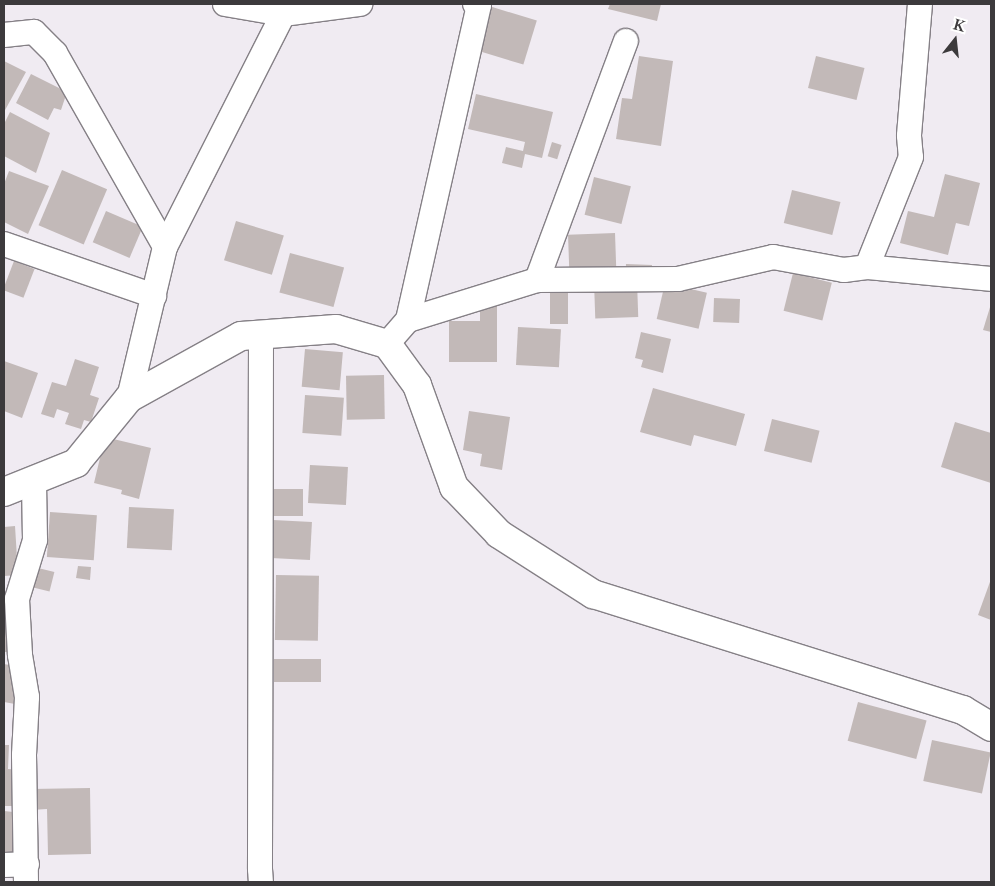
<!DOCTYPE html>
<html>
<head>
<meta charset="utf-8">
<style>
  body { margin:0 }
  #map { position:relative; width:995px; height:886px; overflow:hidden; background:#f0ebf2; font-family:"Libre Baskerville",serif }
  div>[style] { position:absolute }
  .building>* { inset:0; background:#c2b9b8; transform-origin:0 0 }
  .roads { filter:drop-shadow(1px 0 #858086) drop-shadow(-1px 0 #858086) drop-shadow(0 1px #858086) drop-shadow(0 -1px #858086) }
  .minor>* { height:24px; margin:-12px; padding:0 12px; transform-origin:12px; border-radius:12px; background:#fff }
  .tertiary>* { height:28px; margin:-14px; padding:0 14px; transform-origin:14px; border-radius:14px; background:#fff }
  span { translate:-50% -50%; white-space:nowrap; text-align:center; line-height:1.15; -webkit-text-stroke:4.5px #fff; paint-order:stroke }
  .frame { position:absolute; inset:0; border:5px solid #3c3a3c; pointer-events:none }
  .north { position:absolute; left:930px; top:15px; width:50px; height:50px; -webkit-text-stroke:4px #fff; paint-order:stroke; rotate:16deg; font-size:14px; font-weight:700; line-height:20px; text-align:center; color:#3c3a3c }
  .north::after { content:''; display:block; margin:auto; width:18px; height:22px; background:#3c3a3c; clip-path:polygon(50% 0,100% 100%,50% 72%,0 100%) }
</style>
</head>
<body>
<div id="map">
  <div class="building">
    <div style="clip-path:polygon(610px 4px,661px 4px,657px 21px,608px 9px)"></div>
    <div style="left:489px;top:6px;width:50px;height:46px;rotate:17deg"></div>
    <div style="clip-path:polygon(639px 56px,673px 61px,661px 146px,616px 139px,622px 98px,632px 99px)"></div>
    <div style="left:816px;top:56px;width:50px;height:33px;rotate:14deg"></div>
    <div style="clip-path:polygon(4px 61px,26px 72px,4px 112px)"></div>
    <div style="clip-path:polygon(31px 74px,67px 92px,61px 110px,54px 108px,48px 120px,16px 103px)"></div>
    <div style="clip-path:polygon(476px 94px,553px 112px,542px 158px,525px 154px,522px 168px,502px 163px,506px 147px,523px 151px,525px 142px,468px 129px)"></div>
    <div style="clip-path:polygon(10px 112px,50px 133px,36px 173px,4px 156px,4px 124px)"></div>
    <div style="left:552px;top:142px;width:10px;height:15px;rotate:17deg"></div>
    <div style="left:62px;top:170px;width:49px;height:60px;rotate:23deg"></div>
    <div style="clip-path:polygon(9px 171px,49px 186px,28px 234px,4px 222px,4px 184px)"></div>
    <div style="clip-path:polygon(945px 174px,980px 183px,969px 226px,956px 223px,948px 255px,900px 243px,908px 211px,934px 217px)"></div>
    <div style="left:594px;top:177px;width:38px;height:39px;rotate:14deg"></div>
    <div style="left:792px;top:190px;width:50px;height:34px;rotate:14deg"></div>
    <div style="left:106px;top:211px;width:40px;height:34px;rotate:23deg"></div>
    <div style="left:236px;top:221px;width:50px;height:41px;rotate:17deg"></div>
    <div style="left:615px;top:233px;width:34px;height:47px;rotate:88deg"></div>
    <div style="left:290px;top:253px;width:56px;height:41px;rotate:15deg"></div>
    <div style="left:14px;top:261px;width:22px;height:31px;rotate:21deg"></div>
    <div style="left:626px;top:264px;width:26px;height:12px;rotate:2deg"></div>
    <div style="left:793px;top:273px;width:40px;height:39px;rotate:14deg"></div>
    <div style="left:637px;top:281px;width:36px;height:43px;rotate:88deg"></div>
    <div style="left:665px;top:283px;width:43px;height:37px;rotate:13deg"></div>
    <div style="left:550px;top:293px;width:18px;height:31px"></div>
    <div style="left:714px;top:298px;width:26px;height:24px;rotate:2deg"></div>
    <div style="clip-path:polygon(991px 304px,991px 332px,983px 330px)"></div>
    <div style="clip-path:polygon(480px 305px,497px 305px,497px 362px,449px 362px,449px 321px,480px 321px)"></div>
    <div style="left:518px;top:327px;width:43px;height:38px;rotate:3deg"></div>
    <div style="clip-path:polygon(641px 332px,671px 339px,663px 373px,641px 367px,643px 360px,635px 358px)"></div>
    <div style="left:305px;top:349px;width:38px;height:38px;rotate:5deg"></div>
    <div style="clip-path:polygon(75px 359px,99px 367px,90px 395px,99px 398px,91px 422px,84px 420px,81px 429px,65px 424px,69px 413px,57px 409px,54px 418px,41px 414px,52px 382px,66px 386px)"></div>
    <div style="clip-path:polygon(4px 361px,38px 373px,22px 418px,4px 411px)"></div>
    <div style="left:384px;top:375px;width:44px;height:38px;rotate:89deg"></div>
    <div style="clip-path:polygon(653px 388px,745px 414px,736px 446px,694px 435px,691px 446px,640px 432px)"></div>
    <div style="left:305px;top:395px;width:39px;height:38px;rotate:4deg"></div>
    <div style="clip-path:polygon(469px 411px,510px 417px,502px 470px,480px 466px,482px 454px,463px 450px)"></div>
    <div style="left:772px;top:419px;width:49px;height:33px;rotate:14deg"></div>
    <div style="clip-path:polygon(955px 422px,991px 433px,991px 483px,941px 467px)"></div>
    <div style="clip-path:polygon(105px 437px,151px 448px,139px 499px,121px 494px,122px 490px,94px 483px)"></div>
    <div style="left:310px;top:465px;width:38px;height:38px;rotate:3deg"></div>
    <div style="left:266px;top:489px;width:37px;height:27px"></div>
    <div style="left:129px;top:507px;width:45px;height:41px;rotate:3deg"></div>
    <div style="left:50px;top:512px;width:47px;height:45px;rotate:4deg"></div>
    <div style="left:273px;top:520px;width:39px;height:38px;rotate:3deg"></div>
    <div style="clip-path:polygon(15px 526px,18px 575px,4px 576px,4px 527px)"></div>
    <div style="clip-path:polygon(78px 566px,91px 567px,90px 580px,76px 578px)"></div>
    <div style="left:34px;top:567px;width:21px;height:20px;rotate:14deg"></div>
    <div style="left:276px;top:575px;width:43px;height:65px;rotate:1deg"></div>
    <div style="clip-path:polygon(991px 579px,991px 620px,978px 615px)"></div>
    <div style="left:4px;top:612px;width:8px;height:40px"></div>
    <div style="left:321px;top:659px;width:23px;height:47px;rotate:90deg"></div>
    <div style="clip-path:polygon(4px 664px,20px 667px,15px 704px,4px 702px)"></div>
    <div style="left:858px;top:702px;width:71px;height:40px;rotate:15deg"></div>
    <div style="left:932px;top:740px;width:60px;height:42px;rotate:12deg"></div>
    <div style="clip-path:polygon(4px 745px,9px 745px,8px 769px,20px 770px,18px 806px,4px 806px)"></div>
    <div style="clip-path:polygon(90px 788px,91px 854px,48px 855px,47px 809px,31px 810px,31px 789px)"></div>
    <div style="clip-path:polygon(4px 811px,23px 813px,18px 859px,4px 857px)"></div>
  </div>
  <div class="roads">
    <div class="minor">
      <div style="left:225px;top:4px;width:59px;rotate:9.8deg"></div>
      <div style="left:283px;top:14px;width:78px;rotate:-7.4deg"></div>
      <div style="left:920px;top:4px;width:132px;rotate:94.8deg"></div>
      <div style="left:909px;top:136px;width:21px;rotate:85deg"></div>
      <div style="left:911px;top:157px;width:118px;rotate:111.8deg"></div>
      <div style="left:867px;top:267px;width:125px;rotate:5.5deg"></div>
      <div style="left:4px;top:35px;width:30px;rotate:-6deg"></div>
      <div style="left:34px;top:32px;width:30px;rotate:45deg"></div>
      <div style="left:55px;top:53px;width:223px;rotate:60.4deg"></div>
      <div style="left:4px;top:244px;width:159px;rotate:19.1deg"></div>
      <div style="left:537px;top:280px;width:255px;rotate:-69.6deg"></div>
      <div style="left:408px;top:320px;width:323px;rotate:-77.3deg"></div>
      <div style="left:479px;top:5px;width:4px;rotate:-166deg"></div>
      <div style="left:261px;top:336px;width:533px;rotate:90.11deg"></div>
      <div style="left:260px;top:869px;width:13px;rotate:86deg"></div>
      <div style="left:387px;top:344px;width:32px;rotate:-49deg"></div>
      <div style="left:408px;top:320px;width:135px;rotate:-17.2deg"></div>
      <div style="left:537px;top:280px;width:141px;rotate:-0.4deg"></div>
      <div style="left:678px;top:279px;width:98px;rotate:-13deg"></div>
      <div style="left:773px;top:257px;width:72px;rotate:10.4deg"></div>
      <div style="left:844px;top:270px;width:23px;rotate:-7deg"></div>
      <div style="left:129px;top:398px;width:155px;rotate:-76.6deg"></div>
      <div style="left:165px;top:247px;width:261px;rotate:-63.1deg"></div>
      <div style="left:283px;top:14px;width:13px;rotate:-48deg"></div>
      <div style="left:4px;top:865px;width:23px;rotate:-2deg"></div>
      <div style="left:26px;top:882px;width:127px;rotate:-90.9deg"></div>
      <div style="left:24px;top:755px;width:58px;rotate:-87deg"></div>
      <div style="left:27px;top:697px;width:43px;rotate:-99.5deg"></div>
      <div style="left:20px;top:655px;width:56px;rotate:-93.1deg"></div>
      <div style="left:17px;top:599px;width:62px;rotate:-73deg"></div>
      <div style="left:35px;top:540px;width:60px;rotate:-91deg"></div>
    </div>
    <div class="tertiary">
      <div style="left:4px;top:492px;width:78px;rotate:-21.9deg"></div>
      <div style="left:76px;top:463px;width:84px;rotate:-50.8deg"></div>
      <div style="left:129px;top:398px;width:128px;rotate:-29deg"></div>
      <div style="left:241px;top:336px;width:95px;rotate:-4.2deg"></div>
      <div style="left:336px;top:329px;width:53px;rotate:16.4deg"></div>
      <div style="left:387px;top:344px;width:51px;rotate:53.8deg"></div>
      <div style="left:417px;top:385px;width:109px;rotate:70.1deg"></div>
      <div style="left:454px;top:487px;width:65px;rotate:46.2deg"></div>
      <div style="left:499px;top:534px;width:112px;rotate:32.6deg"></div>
      <div style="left:593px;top:594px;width:388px;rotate:17.4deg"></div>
      <div style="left:963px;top:710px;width:33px;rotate:31deg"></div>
    </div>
  </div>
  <div class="frame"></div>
  <div class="north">K</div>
</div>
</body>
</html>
